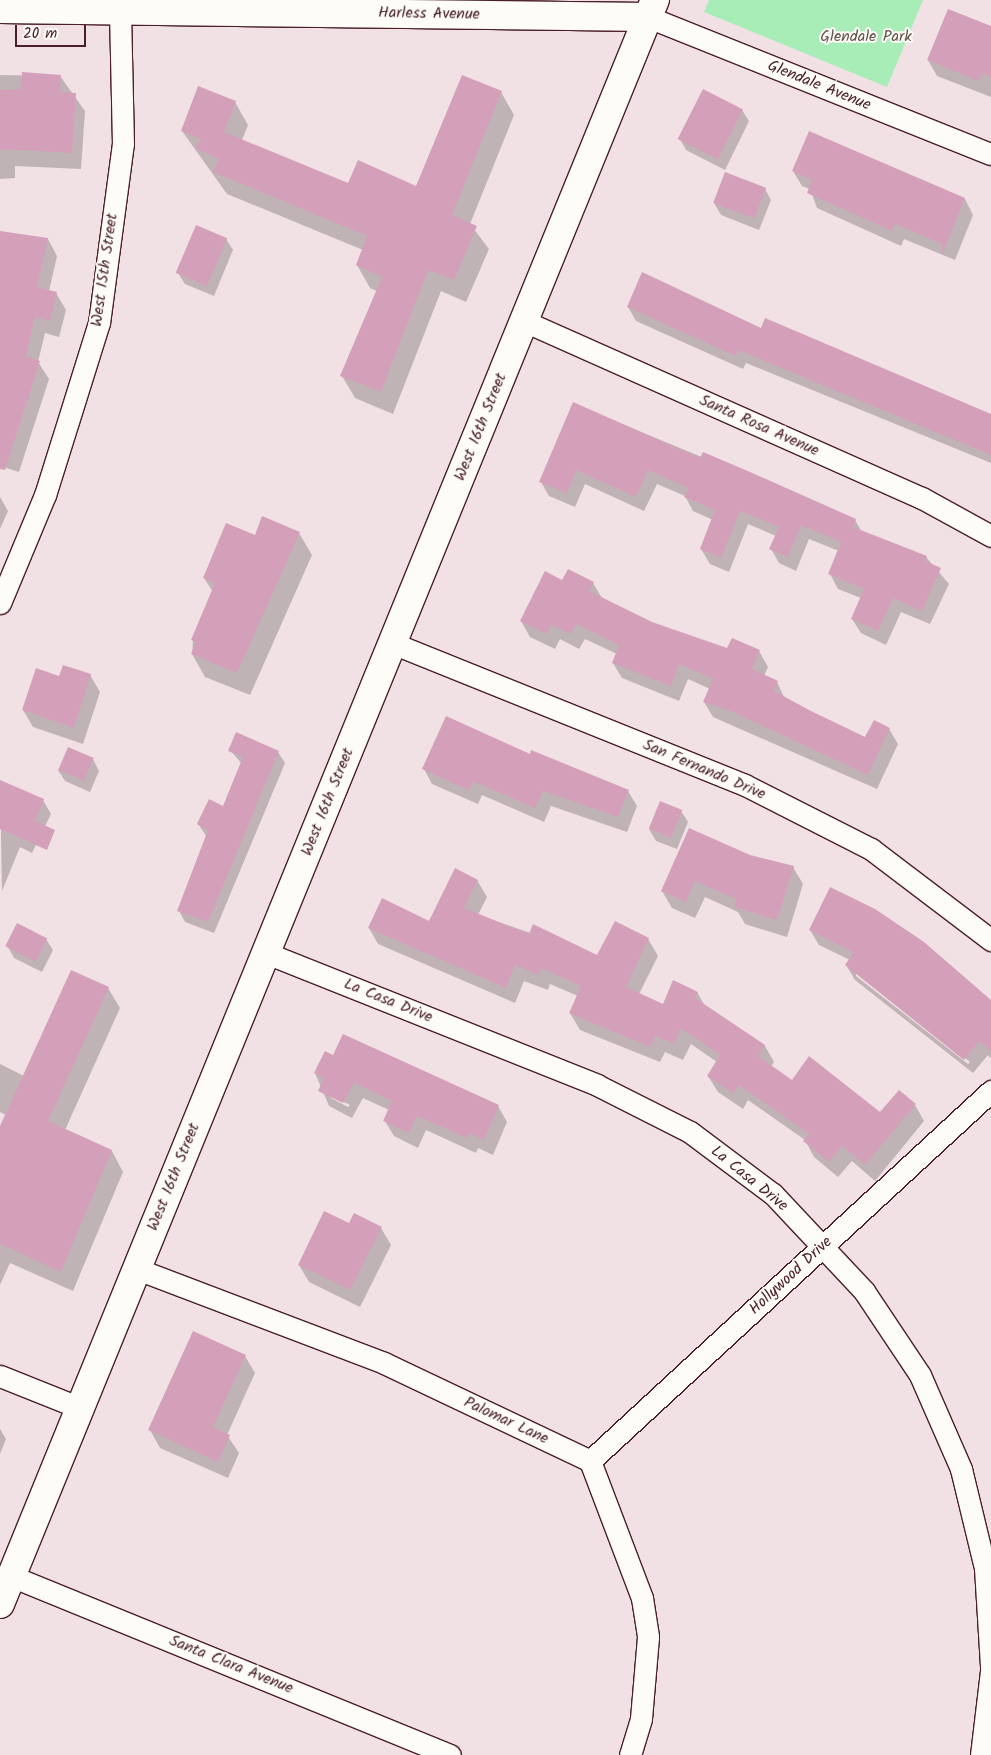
<!DOCTYPE html>
<html>
<head>
<meta charset="utf-8">
<style>
  body { margin:0 }
  #map { position:relative; width:991px; height:1755px; overflow:hidden; background:#f1e0e4; font-family:Kalam,sans-serif }
  div>[style] { position:absolute }
  .green>* { inset:0; background:#a8edb8 }
  .shadow>* { inset:0; background:#0003 }
  .building>* { inset:0; background:#d4a0b9; transform-origin:0 0 }
  .roads { filter:drop-shadow(1px 0 #4a1f2b) drop-shadow(-1px 0 #4a1f2b) drop-shadow(0 1px #4a1f2b) drop-shadow(0 -1px #4a1f2b) }
  .minor>* { height:21px; margin:-10.5px; padding:0 10.5px; transform-origin:10.5px; border-radius:10.5px; background:#fdfcf7 }
  .secondary>* { height:28px; margin:-14px; padding:0 14px; transform-origin:14px; border-radius:14px; background:#fdfcf7 }
  span { translate:-50% -50%; white-space:nowrap; text-align:center; line-height:1.15; -webkit-text-stroke:4px #fdfcf7; paint-order:stroke }
  .street-label { font-size:16px; color:#4a1f2b }
  .park-label { font-size:16px; color:#62524e }
  .scale { position:absolute; left:15px; top:25px; width:71px; height:22px; box-sizing:border-box; border:2px solid #4a1f2b; border-top:0; padding-left:6px; font-size:15px; line-height:18px; white-space:nowrap; color:#4a1f2b; -webkit-text-stroke:4px #fdfcf7; paint-order:stroke }
</style>
</head>
<body>
<div id="map">
  <div class="green">
    <div style="clip-path:polygon(709px 0,923px 0,887px 87px,704px 12px)"></div>
  </div>
  <div class="shadow">
    <div style="clip-path:polygon(991px 28px,991px 97px,937px 76px,928px 60px)"></div>
    <div style="clip-path:polygon(0 75px,60px 76px,85px 111px,81px 169px,15px 166px,15px 178px,0 179px)"></div>
    <div style="clip-path:polygon(501px 92px,514px 115px,470px 224px,489px 249px,466px 302px,441px 291px,393px 414px,355px 398px,342px 376px,377px 291px,370px 288px,357px 265px,363px 250px,227px 194px,182px 131px,235px 102px,248px 125px,242px 140px,349px 184px,417px 188px)"></div>
    <div style="clip-path:polygon(742px 110px,749px 121px,725px 170px,686px 150px,680px 139px)"></div>
    <div style="clip-path:polygon(809px 133px,965px 199px,973px 215px,955px 260px,904px 239px,901px 246px,817px 208px,810px 189px,802px 186px,793px 171px)"></div>
    <div style="clip-path:polygon(765px 189px,771px 200px,759px 230px,721px 215px,714px 203px)"></div>
    <div style="clip-path:polygon(0 232px,48px 239px,57px 256px,49px 291px,56px 293px,66px 310px,59px 337px,45px 333px,38px 362px,49px 379px,19px 472px,0 466px)"></div>
    <div style="clip-path:polygon(226px 239px,233px 250px,214px 296px,185px 284px,178px 273px)"></div>
    <div style="clip-path:polygon(628px 307px,762px 330px,991px 415px,991px 463px,746px 363px,743px 369px,636px 321px)"></div>
    <div style="clip-path:polygon(573px 404px,855px 520px,862px 532px,926px 557px,949px 584px,930px 624px,901px 612px,886px 645px,861px 633px,852px 619px,861px 598px,838px 589px,830px 574px,839px 551px,809px 539px,796px 571px,779px 563px,771px 549px,776px 536px,748px 524px,729px 572px,710px 564px,701px 549px,713px 520px,693px 511px,685px 496px,657px 484px,644px 511px,585px 484px,575px 507px,549px 496px,541px 482px)"></div>
    <div style="clip-path:polygon(0 497px,8px 511px,0 529px)"></div>
    <div style="clip-path:polygon(299px 533px,312px 555px,250px 695px,205px 677px,192px 654px,193px 640px,213px 592px,204px 578px,256px 536px)"></div>
    <div style="clip-path:polygon(563px 581px,593px 583px,602px 598px,652px 623px,728px 650px,759px 651px,768px 667px,764px 676px,777px 682px,785px 699px,866px 739px,889px 729px,898px 744px,877px 789px,713px 717px,704px 702px,710px 689px,688px 679px,679px 701px,622px 678px,613px 663px,617px 654px,585px 639px,579px 649px,560px 639px,555px 649px,530px 637px,521px 621px)"></div>
    <div style="clip-path:polygon(90px 675px,100px 692px,83px 744px,33px 727px,23px 710px,60px 678px)"></div>
    <div style="clip-path:polygon(230px 750px,278px 752px,285px 763px,214px 933px,185px 922px,179px 911px,207px 837px,198px 824px,224px 807px,242px 764px)"></div>
    <div style="clip-path:polygon(93px 759px,99px 771px,90px 792px,65px 781px,58px 770px)"></div>
    <div style="clip-path:polygon(424px 769px,628px 791px,637px 806px,627px 832px,551px 806px,544px 822px,482px 795px,478px 804px,432px 784px)"></div>
    <div style="clip-path:polygon(0 781px,43px 800px,51px 814px,32px 853px,20px 847px,2px 891px)"></div>
    <div style="clip-path:polygon(681px 811px,688px 822px,677px 849px,656px 841px,649px 829px)"></div>
    <div style="clip-path:polygon(749px 856px,793px 867px,803px 884px,787px 937px,745px 924px,738px 912px,705px 897px,695px 918px,672px 908px,662px 891px)"></div>
    <div style="clip-path:polygon(477px 880px,487px 897px,478px 915px,598px 956px,648px 939px,658px 956px,639px 994px,664px 1006px,697px 992px,705px 1006px,765px 1046px,774px 1062px,771px 1067px,793px 1082px,880px 1114px,915px 1105px,924px 1121px,875px 1181px,852px 1161px,838px 1177px,814px 1157px,805px 1140px,748px 1100px,743px 1109px,718px 1092px,708px 1076px,717px 1062px,691px 1044px,683px 1060px,665px 1052px,660px 1062px,580px 1030px,570px 1013px,578px 996px,550px 984px,548px 990px,524px 981px,515px 1003px,378px 944px,369px 928px,429px 922px)"></div>
    <div style="clip-path:polygon(evenodd,810px 930px,991px 1001px,991px 1058px,988px 1055px,973px 1073px,855px 980px,846px 965px,850px 960px,819px 945px,810px 930px,856px 972px,970px 1062px,968px 1064px,856px 976px,856px 972px)"></div>
    <div style="clip-path:polygon(46px 939px,53px 950px,42px 972px,14px 958px,8px 947px)"></div>
    <div style="clip-path:polygon(72px 971px,108px 988px,120px 1008px,65px 1130px,112px 1151px,123px 1172px,73px 1291px,10px 1263px,0 1285px,0 1129px,6px 1115px,0 1112px,0 1064px,24px 1076px)"></div>
    <div style="clip-path:polygon(evenodd,334px 1056px,498px 1106px,507px 1122px,493px 1155px,478px 1148px,476px 1153px,426px 1130px,418px 1148px,394px 1136px,385px 1121px,389px 1110px,363px 1098px,352px 1118px,329px 1106px,315px 1073px,334px 1056px,331px 1096px,350px 1105px,348px 1107px,331px 1098px,331px 1096px)"></div>
    <div style="clip-path:polygon(350px 1225px,381px 1228px,391px 1245px,360px 1307px,309px 1282px,299px 1265px)"></div>
    <div style="clip-path:polygon(245px 1356px,255px 1373px,227px 1435px,239px 1453px,228px 1478px,160px 1448px,150px 1430px)"></div>
    <div style="clip-path:polygon(0 1429px,6px 1439px,0 1454px)"></div>
  </div>
  <div class="building">
    <div style="clip-path:polygon(948px 9px,991px 26px,991px 77px,982px 73px,978px 81px,927px 60px)"></div>
    <div style="clip-path:polygon(22px 72px,61px 75px,60px 92px,76px 93px,72px 153px,0 149px,0 90px,21px 89px)"></div>
    <div style="clip-path:polygon(462px 75px,502px 91px,452px 215px,477px 226px,454px 280px,428px 270px,381px 392px,340px 376px,382px 277px,356px 265px,367px 236px,213px 172px,219px 159px,195px 148px,201px 139px,181px 131px,198px 86px,236px 101px,224px 132px,348px 183px,358px 160px,416px 186px)"></div>
    <div style="left:703px;top:89px;width:45px;height:56px;rotate:27deg"></div>
    <div style="clip-path:polygon(809px 131px,965px 198px,942px 255px,942px 244px,895px 224px,892px 231px,807px 193px,812px 180px,792px 171px)"></div>
    <div style="left:725px;top:172px;width:44px;height:33px;rotate:21deg"></div>
    <div style="left:196px;top:225px;width:34px;height:52px;rotate:23deg"></div>
    <div style="clip-path:polygon(0 231px,48px 238px,37px 287px,57px 292px,50px 321px,35px 317px,26px 356px,40px 361px,5px 470px,0 469px)"></div>
    <div style="clip-path:polygon(642px 272px,761px 328px,765px 318px,991px 414px,991px 455px,738px 350px,736px 356px,627px 307px)"></div>
    <div style="clip-path:polygon(573px 402px,700px 458px,703px 452px,750px 472px,856px 519px,853px 527px,927px 556px,925px 561px,941px 568px,922px 611px,893px 598px,878px 631px,851px 619px,864px 589px,828px 574px,841px 542px,801px 525px,788px 557px,769px 549px,779px 527px,740px 511px,721px 558px,700px 549px,715px 510px,684px 497px,688px 488px,648px 470px,636px 497px,576px 470px,567px 493px,539px 482px)"></div>
    <div style="clip-path:polygon(262px 516px,300px 532px,237px 673px,191px 654px,196px 642px,191px 640px,215px 583px,203px 578px,226px 523px,255px 535px)"></div>
    <div style="clip-path:polygon(568px 569px,594px 582px,589px 591px,652px 622px,727px 648px,732px 638px,760px 650px,752px 669px,778px 681px,774px 691px,809px 710px,865px 737px,874px 720px,890px 728px,868px 775px,733px 712px,703px 702px,713px 679px,679px 664px,671px 686px,612px 663px,619px 645px,576px 624px,571px 634px,551px 625px,546px 634px,520px 621px,545px 571px,562px 580px)"></div>
    <div style="clip-path:polygon(63px 665px,91px 674px,74px 728px,22px 710px,36px 668px,59px 676px)"></div>
    <div style="clip-path:polygon(446px 716px,530px 754px,531px 750px,629px 790px,618px 817px,543px 791px,535px 808px,473px 781px,469px 790px,422px 769px)"></div>
    <div style="clip-path:polygon(236px 732px,279px 751px,208px 922px,177px 911px,208px 830px,197px 824px,209px 799px,223px 806px,243px 757px,228px 751px)"></div>
    <div style="left:68px;top:747px;width:28px;height:25px;rotate:23deg"></div>
    <div style="clip-path:polygon(0 780px,44px 799px,35px 821px,55px 830px,47px 850px,0 829px)"></div>
    <div style="left:660px;top:801px;width:24px;height:30px;rotate:22deg"></div>
    <div style="clip-path:polygon(689px 828px,750px 855px,794px 866px,777px 920px,734px 907px,736px 899px,695px 881px,686px 902px,661px 891px)"></div>
    <div style="clip-path:polygon(455px 868px,478px 880px,464px 908px,529px 934px,533px 924px,597px 955px,615px 921px,649px 938px,626px 987px,663px 1004px,673px 980px,698px 992px,695px 998px,765px 1045px,758px 1056px,792px 1080px,809px 1056px,880px 1112px,899px 1090px,916px 1104px,865px 1165px,842px 1146px,829px 1162px,803px 1141px,809px 1134px,739px 1085px,733px 1093px,707px 1076px,720px 1055px,681px 1028px,674px 1044px,655px 1036px,650px 1047px,569px 1013px,581px 986px,541px 968px,538px 975px,515px 965px,506px 988px,368px 928px,382px 898px,429px 921px)"></div>
    <div style="clip-path:polygon(830px 887px,875px 909px,924px 942px,991px 1000px,991px 1051px,979px 1041px,964px 1060px,845px 965px,854px 952px,809px 930px)"></div>
    <div style="left:17px;top:923px;width:34px;height:26px;rotate:27deg"></div>
    <div style="clip-path:polygon(71px 970px,109px 987px,48px 1121px,112px 1150px,61px 1272px,0 1244px,0 1126px)"></div>
    <div style="clip-path:polygon(343px 1034px,499px 1105px,484px 1140px,469px 1133px,467px 1138px,417px 1116px,409px 1133px,383px 1121px,392px 1101px,354px 1083px,343px 1103px,318px 1091px,324px 1078px,314px 1073px,325px 1051px,333px 1055px)"></div>
    <div style="clip-path:polygon(324px 1211px,349px 1223px,354px 1213px,382px 1227px,350px 1290px,298px 1265px)"></div>
    <div style="clip-path:polygon(193px 1331px,246px 1355px,213px 1427px,230px 1435px,218px 1462px,148px 1430px)"></div>
  </div>
  <div class="roads">
    <div class="minor">
      <div style="left:648px;top:17px;width:369px;rotate:21.8deg"></div>
      <div style="left:524px;top:321px;width:436px;rotate:24deg"></div>
      <div style="left:922px;top:498px;width:79px;rotate:28.8deg"></div>
      <div style="left:0;top:603px;width:117px;rotate:-67.4deg"></div>
      <div style="left:45px;top:495px;width:180px;rotate:-72.6deg"></div>
      <div style="left:99px;top:323px;width:181px;rotate:-82.4deg"></div>
      <div style="left:123px;top:144px;width:134px;rotate:-91.3deg"></div>
      <div style="left:392px;top:643px;width:380px;rotate:21.9deg"></div>
      <div style="left:745px;top:785px;width:141px;rotate:26.9deg"></div>
      <div style="left:871px;top:849px;width:151px;rotate:37.2deg"></div>
      <div style="left:266px;top:953px;width:356px;rotate:21.7deg"></div>
      <div style="left:597px;top:1085px;width:104px;rotate:26.8deg"></div>
      <div style="left:690px;top:1132px;width:104px;rotate:36.8deg"></div>
      <div style="left:773px;top:1194px;width:133px;rotate:46.8deg"></div>
      <div style="left:864px;top:1291px;width:101px;rotate:56.3deg"></div>
      <div style="left:920px;top:1375px;width:103px;rotate:66.4deg"></div>
      <div style="left:961px;top:1469px;width:102px;rotate:76.4deg"></div>
      <div style="left:985px;top:1568px;width:99px;rotate:86.5deg"></div>
      <div style="left:137px;top:1269px;width:264px;rotate:20.8deg"></div>
      <div style="left:384px;top:1363px;width:228px;rotate:25.4deg"></div>
      <div style="left:590px;top:1461px;width:147px;rotate:69.2deg"></div>
      <div style="left:642px;top:1598px;width:39px;rotate:81deg"></div>
      <div style="left:648px;top:1637px;width:82px;rotate:94.9deg"></div>
      <div style="left:641px;top:1719px;width:38px;rotate:107deg"></div>
      <div style="left:0;top:1376px;width:86px;rotate:21.8deg"></div>
      <div style="left:590px;top:1461px;width:546px;rotate:-42.7deg"></div>
      <div style="left:11px;top:1576px;width:474px;rotate:22.2deg"></div>
      <div style="left:981px;top:1755px;width:85px;rotate:-83.2deg"></div>
    </div>
    <div class="secondary">
      <div style="left:0;top:9px;width:648px;rotate:0.71deg"></div>
      <div style="left:0;top:1604px;width:1733px;rotate:-67.79deg"></div>
    </div>
  </div>
  <div class="street-label">
    <span style="left:429px;top:14px;rotate:1deg">Harless Avenue</span>
    <span style="left:819px;top:86px;rotate:22deg">Glendale Avenue</span>
    <span style="left:105px;top:270px;rotate:-82deg">West 15th Street</span>
    <span style="left:759px;top:426px;rotate:24deg">Santa Rosa Avenue</span>
    <span style="left:481px;top:427px;rotate:-68deg">West 16th Street</span>
    <span style="left:704px;top:770px;rotate:23deg">San Fernando Drive</span>
    <span style="left:328px;top:802px;rotate:-68deg">West 16th Street</span>
    <span style="left:388px;top:1001px;rotate:22deg">La Casa Drive</span>
    <span style="left:174px;top:1177px;rotate:-68deg">West 16th Street</span>
    <span style="left:749px;top:1179px;rotate:39deg">La Casa Drive</span>
    <span style="left:791px;top:1276px;rotate:-43deg">Hollywood Drive</span>
    <span style="left:506px;top:1421px;rotate:25deg">Palomar Lane</span>
    <span style="left:231px;top:1665px;rotate:22deg">Santa Clara Avenue</span>
  </div>
  <div class="park-label">
    <span style="left:866px;top:37px">Glendale Park</span>
  </div>
  <div class="scale">20 m</div>
</div>
</body>
</html>
